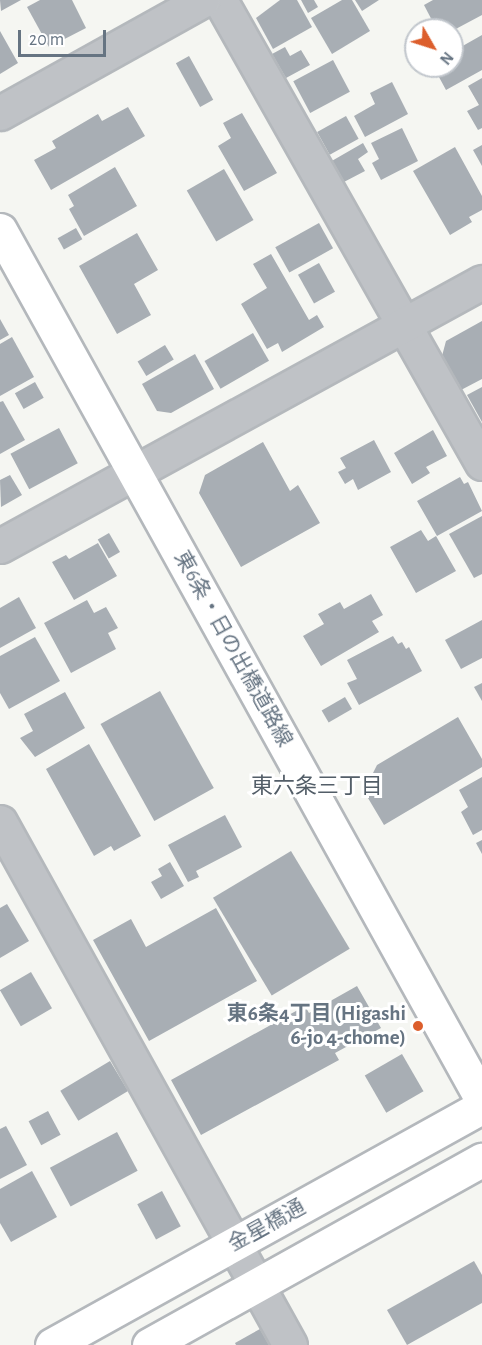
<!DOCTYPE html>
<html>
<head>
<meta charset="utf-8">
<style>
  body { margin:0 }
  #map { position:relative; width:482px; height:1345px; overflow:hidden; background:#f5f6f2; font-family:"Alegreya Sans","Noto Sans JP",sans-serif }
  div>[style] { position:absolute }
  .building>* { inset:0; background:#a8aeb4; transform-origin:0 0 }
  .roads { filter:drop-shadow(2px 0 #b4b8bc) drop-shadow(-2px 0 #b4b8bc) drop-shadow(0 2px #b4b8bc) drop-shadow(0 -2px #b4b8bc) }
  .street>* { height:33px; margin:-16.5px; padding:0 16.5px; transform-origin:16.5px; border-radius:16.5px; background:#bfc2c6 }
  .secondary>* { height:33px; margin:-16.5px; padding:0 16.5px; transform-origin:16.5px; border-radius:16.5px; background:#fff }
  .dots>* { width:16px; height:16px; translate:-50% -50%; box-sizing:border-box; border:3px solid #fff; border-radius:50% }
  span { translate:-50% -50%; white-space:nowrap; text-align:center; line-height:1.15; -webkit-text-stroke:6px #fff; paint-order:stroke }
  .street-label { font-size:21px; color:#667482 }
  .poi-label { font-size:21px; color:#667482; font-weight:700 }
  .right { translate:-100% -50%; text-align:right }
  .neighbourhood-label { font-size:22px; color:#535e68 }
  .north { position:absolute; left:404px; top:18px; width:60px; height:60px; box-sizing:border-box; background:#fff; border:2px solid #c2c7cd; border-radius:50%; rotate:129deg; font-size:16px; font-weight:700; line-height:24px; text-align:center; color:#667482 }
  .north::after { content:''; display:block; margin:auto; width:21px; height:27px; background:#dc5e2c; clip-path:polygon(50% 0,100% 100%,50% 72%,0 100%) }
  .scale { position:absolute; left:18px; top:30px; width:88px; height:27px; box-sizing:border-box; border:3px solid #667482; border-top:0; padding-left:8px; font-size:18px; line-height:21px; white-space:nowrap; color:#667482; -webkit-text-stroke:4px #fff; paint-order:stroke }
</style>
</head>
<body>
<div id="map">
  <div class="building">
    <div style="clip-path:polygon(0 0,21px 0,1px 11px)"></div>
    <div style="clip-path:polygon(40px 0,72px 0,86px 28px,49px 47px,27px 7px)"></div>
    <div style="clip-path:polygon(280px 0,297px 0,312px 27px,273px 49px,256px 18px)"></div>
    <div style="clip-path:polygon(301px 0,314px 0,318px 7px,308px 13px)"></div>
    <div style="clip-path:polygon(342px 0,352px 0,370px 31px,332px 54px,311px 18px)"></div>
    <div style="clip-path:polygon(355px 0,379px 0,362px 11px)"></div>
    <div style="clip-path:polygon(433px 0,482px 0,482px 15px,452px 31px,437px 30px,424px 5px)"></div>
    <div style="clip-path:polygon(0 31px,18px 63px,0 74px)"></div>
    <div style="clip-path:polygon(482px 35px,482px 70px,446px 90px,433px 66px,452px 66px,452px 52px)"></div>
    <div style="clip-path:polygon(285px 47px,290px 56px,301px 50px,310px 65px,286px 78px,272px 54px)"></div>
    <div style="left:189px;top:56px;width:50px;height:15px;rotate:61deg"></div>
    <div style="left:333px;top:60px;width:36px;height:45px;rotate:62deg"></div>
    <div style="clip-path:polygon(482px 78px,482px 128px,478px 130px,467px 111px,479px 105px,468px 86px)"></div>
    <div style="clip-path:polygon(392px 82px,408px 114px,365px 137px,354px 116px,375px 104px,370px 93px)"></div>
    <div style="clip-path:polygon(128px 107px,145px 136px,51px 190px,34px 160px,56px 148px,52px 141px,98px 114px,102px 121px)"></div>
    <div style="clip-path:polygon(242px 113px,277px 173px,244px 191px,218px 146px,231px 138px,223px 123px)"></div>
    <div style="left:346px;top:116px;width:26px;height:33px;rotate:61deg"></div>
    <div style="clip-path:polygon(402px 128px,418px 161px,381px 180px,372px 163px,379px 159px,371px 143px)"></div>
    <div style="clip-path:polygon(363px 143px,368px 152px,358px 159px,365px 171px,342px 183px,330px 162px)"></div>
    <div style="clip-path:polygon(482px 145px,482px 166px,473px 150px)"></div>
    <div style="clip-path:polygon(455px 147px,482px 196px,482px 210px,469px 217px,472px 222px,450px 235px,413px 171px)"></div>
    <div style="clip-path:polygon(115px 167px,137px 206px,84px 236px,69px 209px,74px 206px,68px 195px)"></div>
    <div style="left:224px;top:169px;width:59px;height:43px;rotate:60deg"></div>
    <div style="left:319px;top:223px;width:29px;height:50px;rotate:61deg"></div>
    <div style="left:76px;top:228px;width:13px;height:21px;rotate:61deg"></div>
    <div style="clip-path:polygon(137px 233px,158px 270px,134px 284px,151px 315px,117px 334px,79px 266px)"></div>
    <div style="clip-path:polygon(271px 254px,309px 320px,317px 315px,324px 327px,282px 352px,278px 343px,267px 349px,241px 304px,267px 288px,253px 264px)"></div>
    <div style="left:319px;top:263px;width:33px;height:24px;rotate:61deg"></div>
    <div style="clip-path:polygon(0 319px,9px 335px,0 340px)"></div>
    <div style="clip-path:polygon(482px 321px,482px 379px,461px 390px,442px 356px,446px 341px)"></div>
    <div style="left:253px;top:333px;width:32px;height:56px;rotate:60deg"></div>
    <div style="clip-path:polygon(12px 337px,34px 377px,0 396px,0 344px)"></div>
    <div style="left:165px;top:345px;width:17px;height:32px;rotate:59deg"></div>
    <div style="clip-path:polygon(195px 354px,214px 389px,171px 413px,157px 411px,142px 384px)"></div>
    <div style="left:35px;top:382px;width:18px;height:23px;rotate:61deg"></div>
    <div style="clip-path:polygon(482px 387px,482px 422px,467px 395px)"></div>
    <div style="clip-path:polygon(3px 401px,25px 440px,0 454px,0 402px)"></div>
    <div style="left:59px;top:428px;width:40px;height:55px;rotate:62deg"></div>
    <div style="clip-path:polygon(433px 430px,447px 456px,426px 467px,430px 473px,412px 484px,394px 453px)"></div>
    <div style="clip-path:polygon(374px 440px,391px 472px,358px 490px,353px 479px,345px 484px,338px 472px,346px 468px,340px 458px)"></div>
    <div style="clip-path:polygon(263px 442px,290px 491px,298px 485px,320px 523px,241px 567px,199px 493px,205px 475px)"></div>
    <div style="clip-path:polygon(10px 475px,22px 495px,1px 507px,0 480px)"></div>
    <div style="clip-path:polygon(460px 477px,464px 484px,468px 482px,482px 511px,437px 536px,417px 501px)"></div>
    <div style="clip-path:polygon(482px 516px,482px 574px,474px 578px,449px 534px)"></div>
    <div style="clip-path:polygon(421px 530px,428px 541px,436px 536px,456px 571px,416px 593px,390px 547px)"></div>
    <div style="left:109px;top:533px;width:22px;height:13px;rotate:60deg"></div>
    <div style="clip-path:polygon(98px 543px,117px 576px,74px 600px,52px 562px,66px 555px,69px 559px)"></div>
    <div style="clip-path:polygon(371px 594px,383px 615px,372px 621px,379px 632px,321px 666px,303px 636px,324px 624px,318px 614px,340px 602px,344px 609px)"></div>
    <div style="clip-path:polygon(19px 597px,36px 628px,0 648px,0 608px)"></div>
    <div style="clip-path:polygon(87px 600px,94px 613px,106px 607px,118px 628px,108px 633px,116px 649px,71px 673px,44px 623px)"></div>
    <div style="clip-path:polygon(482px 620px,482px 658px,461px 669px,445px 640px)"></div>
    <div style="clip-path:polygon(393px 636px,398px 644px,402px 642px,406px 649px,409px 647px,422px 671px,359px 705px,347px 683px,357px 679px,347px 660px)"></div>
    <div style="clip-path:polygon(35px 637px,60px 681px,9px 709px,0 693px,0 656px)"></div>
    <div style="clip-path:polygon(482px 683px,482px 701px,474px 687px)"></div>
    <div style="left:160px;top:691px;width:111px;height:68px;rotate:61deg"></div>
    <div style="clip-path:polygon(65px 692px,85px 728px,35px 757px,20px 738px,33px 731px,24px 714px)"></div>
    <div style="left:345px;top:697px;width:14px;height:27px;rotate:60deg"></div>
    <div style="clip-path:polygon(458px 717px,482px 759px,482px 767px,384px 825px,365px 793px,371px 789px,369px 781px,377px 765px)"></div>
    <div style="clip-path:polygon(89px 744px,141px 836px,114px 851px,111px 846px,94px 856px,46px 769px)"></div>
    <div style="clip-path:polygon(482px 777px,482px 830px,473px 835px,461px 812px,468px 807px,459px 790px)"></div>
    <div style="clip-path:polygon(225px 815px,242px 847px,196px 871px,199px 877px,188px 882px,168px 845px)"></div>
    <div style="clip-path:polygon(482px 840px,482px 854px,476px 843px)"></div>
    <div style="left:291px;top:851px;width:114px;height:91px;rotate:59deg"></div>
    <div style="clip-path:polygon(170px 862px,184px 886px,161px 899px,151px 882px,162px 876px,158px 869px)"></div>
    <div style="clip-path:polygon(7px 904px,29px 941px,0 958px,0 908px)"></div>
    <div style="clip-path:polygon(216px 908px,257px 981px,149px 1041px,93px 940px,131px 919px,146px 947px)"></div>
    <div style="left:31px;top:972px;width:42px;height:36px;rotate:60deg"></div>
    <div style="clip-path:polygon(357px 986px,381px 1028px,335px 1053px,339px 1060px,201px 1135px,171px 1080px,305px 1006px,309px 1013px)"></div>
    <div style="left:402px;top:1054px;width:43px;height:43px;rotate:60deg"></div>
    <div style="left:110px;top:1061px;width:35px;height:58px;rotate:59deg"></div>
    <div style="left:48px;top:1111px;width:27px;height:22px;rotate:62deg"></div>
    <div style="clip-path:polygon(6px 1126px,27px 1165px,0 1179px,0 1129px)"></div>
    <div style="left:117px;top:1132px;width:44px;height:76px;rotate:62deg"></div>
    <div style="clip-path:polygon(32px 1171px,57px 1217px,11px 1242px,0 1223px,0 1189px)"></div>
    <div style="left:162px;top:1191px;width:40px;height:28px;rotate:62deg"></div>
    <div style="clip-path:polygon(474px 1261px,482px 1275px,482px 1303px,407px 1345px,387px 1310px)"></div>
    <div style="clip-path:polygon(260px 1329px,269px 1345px,236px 1345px,235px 1343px)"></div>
  </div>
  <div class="roads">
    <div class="street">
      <div style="left:220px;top:0;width:532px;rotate:60.5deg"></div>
      <div style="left:0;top:113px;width:232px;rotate:-29.1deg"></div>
      <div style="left:0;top:546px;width:550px;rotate:-28.71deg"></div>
      <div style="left:0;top:822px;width:598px;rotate:60.99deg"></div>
    </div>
    <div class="secondary">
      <div style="left:0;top:230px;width:995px;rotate:61.01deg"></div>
      <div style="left:52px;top:1345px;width:491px;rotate:-29deg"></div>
      <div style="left:149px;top:1345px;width:381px;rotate:-29.1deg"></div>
    </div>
  </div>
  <div class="dots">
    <div style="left:418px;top:1026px;background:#dc5e2c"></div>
  </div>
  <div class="street-label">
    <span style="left:233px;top:649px;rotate:61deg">東6条・日の出橋道路線</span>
    <span style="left:267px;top:1226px;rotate:-29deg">金星橋通</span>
  </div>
  <div class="poi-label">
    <span class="right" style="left:406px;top:1026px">東6条4丁目 (Higashi<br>6-jo 4-chome)</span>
  </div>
  <div class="neighbourhood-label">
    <span style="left:317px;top:787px">東六条三丁目</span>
  </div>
  <div class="north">N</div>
  <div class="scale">20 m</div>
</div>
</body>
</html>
